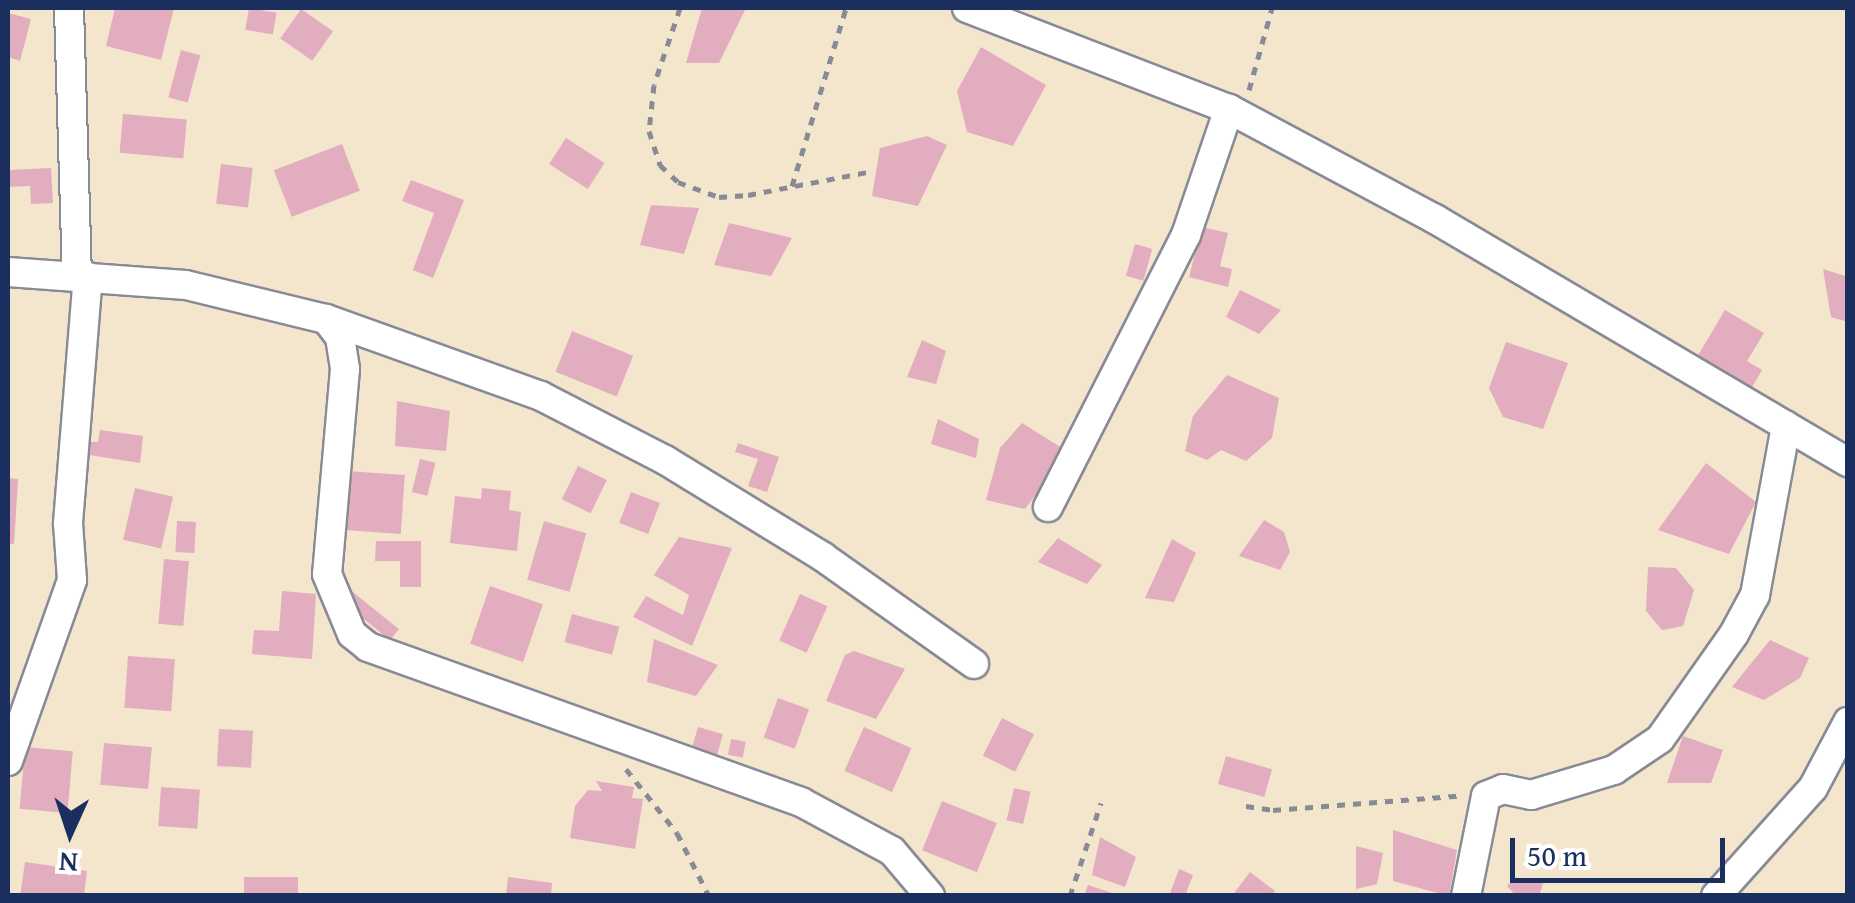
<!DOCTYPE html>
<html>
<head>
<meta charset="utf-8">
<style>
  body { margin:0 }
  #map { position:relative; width:1855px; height:903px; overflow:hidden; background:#f4e5cd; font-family:"Gentium Book Plus",serif }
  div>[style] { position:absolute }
  .building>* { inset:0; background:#e2adbe; transform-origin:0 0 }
  .path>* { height:5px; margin-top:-2.5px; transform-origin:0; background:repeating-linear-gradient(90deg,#888a96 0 8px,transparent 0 16px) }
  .roads { filter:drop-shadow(2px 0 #888a96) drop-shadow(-2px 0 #888a96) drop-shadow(0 2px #888a96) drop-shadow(0 -2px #888a96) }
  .minor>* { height:28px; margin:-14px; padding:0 14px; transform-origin:14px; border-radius:14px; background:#fff }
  span { translate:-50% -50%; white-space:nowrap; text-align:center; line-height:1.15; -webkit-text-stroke:8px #fff; paint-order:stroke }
  .frame { position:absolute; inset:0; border:10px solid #1b2f5e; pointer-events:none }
  .north { position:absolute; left:20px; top:783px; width:100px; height:100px; -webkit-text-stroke:8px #fff; paint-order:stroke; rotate:183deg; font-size:28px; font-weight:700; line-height:40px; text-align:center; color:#1b2f5e }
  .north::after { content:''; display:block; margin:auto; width:35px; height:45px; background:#1b2f5e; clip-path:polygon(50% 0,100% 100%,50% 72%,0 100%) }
  .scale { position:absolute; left:1510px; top:838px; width:215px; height:45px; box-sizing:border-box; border:5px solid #1b2f5e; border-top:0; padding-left:12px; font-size:30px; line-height:35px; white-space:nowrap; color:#1b2f5e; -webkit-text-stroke:8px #fff; paint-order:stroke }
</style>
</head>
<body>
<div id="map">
  <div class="building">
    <div style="clip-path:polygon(115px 8px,174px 8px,161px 60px,106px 46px)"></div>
    <div style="left:249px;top:8px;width:28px;height:22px;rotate:10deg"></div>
    <div style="clip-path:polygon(702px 8px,746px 8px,719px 63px,686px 63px)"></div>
    <div style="left:301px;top:9px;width:39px;height:36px;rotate:35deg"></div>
    <div style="clip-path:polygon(8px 13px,31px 19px,20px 61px,8px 57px)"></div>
    <div style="clip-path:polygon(981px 47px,1046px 85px,1013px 146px,967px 132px,957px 91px)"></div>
    <div style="left:181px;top:50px;width:20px;height:49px;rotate:15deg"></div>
    <div style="left:123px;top:114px;width:64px;height:39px;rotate:5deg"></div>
    <div style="clip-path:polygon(927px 136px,947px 145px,918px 206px,872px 196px,880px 148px)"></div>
    <div style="left:566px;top:138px;width:46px;height:31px;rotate:33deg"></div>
    <div style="left:342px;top:144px;width:50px;height:73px;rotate:69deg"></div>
    <div style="left:221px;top:164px;width:32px;height:40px;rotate:7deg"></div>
    <div style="clip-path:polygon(51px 168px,53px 203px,31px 204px,30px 186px,8px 187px,8px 170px)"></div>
    <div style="clip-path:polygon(411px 180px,464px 200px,433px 278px,413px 270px,434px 213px,402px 201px)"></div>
    <div style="clip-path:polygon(651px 205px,699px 208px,684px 254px,640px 245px)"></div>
    <div style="clip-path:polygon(729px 223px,792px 238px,771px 276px,714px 265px)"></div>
    <div style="clip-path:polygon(1202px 227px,1228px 233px,1220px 266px,1232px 269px,1228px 287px,1189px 277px)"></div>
    <div style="left:1135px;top:244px;width:18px;height:33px;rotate:16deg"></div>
    <div style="clip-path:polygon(1823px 269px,1848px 277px,1848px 322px,1831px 317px)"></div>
    <div style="clip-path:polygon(1240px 290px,1281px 310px,1259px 334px,1226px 317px)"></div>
    <div style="clip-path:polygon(1725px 310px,1764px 333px,1747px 361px,1762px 370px,1751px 389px,1697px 357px)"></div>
    <div style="left:572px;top:331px;width:66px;height:44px;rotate:22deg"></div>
    <div style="clip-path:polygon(922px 340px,946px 351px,936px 384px,907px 377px)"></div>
    <div style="clip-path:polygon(1506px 342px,1568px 363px,1543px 429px,1503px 417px,1489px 388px)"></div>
    <div style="clip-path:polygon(1227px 375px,1279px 398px,1272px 438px,1246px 461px,1221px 450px,1207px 460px,1185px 451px,1193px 416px)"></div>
    <div style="clip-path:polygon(397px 401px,450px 411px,446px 451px,395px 446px)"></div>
    <div style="clip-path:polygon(938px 419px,979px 439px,976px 458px,931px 444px)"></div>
    <div style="clip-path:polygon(1022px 423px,1062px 448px,1061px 461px,1025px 509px,986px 500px,1000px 448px)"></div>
    <div style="clip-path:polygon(100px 430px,143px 436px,140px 463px,89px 455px,87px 442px,98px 442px)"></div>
    <div style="clip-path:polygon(738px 443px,779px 457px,767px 492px,748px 486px,758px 459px,735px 452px)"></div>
    <div style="left:420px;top:459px;width:16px;height:34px;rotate:14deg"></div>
    <div style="clip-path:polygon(1706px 463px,1756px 502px,1729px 554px,1658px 530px)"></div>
    <div style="left:578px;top:466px;width:32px;height:37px;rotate:26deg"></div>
    <div style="left:346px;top:471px;width:59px;height:59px;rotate:4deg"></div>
    <div style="clip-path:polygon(8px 478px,18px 479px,14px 544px,8px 544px)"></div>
    <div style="left:135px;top:488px;width:39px;height:53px;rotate:13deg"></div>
    <div style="clip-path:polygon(482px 488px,511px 491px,509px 510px,521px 512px,517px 551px,450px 543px,455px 496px,481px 499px)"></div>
    <div style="left:631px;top:492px;width:31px;height:33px;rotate:21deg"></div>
    <div style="clip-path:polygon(1264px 520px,1284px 532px,1290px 552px,1280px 570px,1239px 556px)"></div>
    <div style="left:177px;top:521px;width:19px;height:31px;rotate:3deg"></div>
    <div style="left:544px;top:521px;width:44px;height:61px;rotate:16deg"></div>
    <div style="clip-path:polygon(679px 537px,732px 548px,692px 646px,633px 617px,646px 596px,683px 615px,689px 595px,654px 575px)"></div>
    <div style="clip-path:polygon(1058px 538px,1102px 565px,1087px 584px,1038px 562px)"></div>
    <div style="clip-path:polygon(1172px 539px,1196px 553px,1174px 602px,1145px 598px)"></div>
    <div style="clip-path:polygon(376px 541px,421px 541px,421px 587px,400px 587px,400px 561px,375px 561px)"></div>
    <div style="left:164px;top:559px;width:25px;height:65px;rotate:5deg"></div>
    <div style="clip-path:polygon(1648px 567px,1676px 568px,1694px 590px,1683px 626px,1662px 630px,1646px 611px)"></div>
    <div style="left:343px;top:584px;width:72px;height:14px;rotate:39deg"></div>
    <div style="left:490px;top:586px;width:56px;height:61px;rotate:19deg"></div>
    <div style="clip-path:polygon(282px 591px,316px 594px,312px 659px,252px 654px,254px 630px,279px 631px)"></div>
    <div style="left:800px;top:594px;width:30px;height:51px;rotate:24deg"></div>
    <div style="left:572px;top:614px;width:49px;height:29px;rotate:15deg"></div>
    <div style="clip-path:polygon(654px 639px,718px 665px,696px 696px,647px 682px)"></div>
    <div style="clip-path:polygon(1770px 640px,1809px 658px,1800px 678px,1764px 700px,1732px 687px)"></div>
    <div style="clip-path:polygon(854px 651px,905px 669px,876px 719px,826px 701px,845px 655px)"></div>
    <div style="left:128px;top:656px;width:47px;height:52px;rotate:4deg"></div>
    <div style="left:778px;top:698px;width:33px;height:42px;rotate:20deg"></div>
    <div style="left:1002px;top:718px;width:36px;height:42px;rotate:27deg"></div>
    <div style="left:698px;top:727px;width:26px;height:30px;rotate:16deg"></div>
    <div style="left:864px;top:727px;width:52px;height:48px;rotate:24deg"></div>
    <div style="left:219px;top:729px;width:34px;height:37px;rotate:3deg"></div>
    <div style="clip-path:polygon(1683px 736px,1723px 750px,1711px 783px,1667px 783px)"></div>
    <div style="left:731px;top:739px;width:15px;height:16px;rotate:11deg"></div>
    <div style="left:104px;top:743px;width:48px;height:42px;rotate:5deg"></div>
    <div style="left:25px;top:747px;width:48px;height:62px;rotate:5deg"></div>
    <div style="left:1226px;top:756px;width:48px;height:29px;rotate:16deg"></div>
    <div style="clip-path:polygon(596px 781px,634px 787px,632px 798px,643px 799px,635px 849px,570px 838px,575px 806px,588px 790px,602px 791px)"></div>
    <div style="left:161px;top:787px;width:39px;height:39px;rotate:4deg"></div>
    <div style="left:1014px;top:788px;width:17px;height:33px;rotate:13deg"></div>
    <div style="left:942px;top:801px;width:59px;height:53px;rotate:22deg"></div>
    <div style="clip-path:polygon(1393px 830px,1457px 850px,1449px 896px,1393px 881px)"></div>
    <div style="clip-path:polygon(1100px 837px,1136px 857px,1125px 887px,1092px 875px)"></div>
    <div style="clip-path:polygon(1356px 846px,1383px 853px,1377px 884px,1356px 889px)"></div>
    <div style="clip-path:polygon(25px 862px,87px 871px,84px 896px,20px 896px)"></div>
    <div style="clip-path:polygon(1179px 869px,1193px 875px,1185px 896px,1169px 896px)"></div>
    <div style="clip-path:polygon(1250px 872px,1275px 891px,1272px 896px,1232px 896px)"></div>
    <div style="left:244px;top:877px;width:54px;height:19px"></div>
    <div style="clip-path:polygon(508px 877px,552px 883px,551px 896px,506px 896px)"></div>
    <div style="clip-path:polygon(1515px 878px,1544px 880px,1540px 893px,1516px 896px,1507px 886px)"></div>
    <div style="clip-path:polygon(1088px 885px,1118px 895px,1118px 896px,1084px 896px)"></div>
  </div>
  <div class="path">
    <div style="left:680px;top:8px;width:81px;rotate:108.7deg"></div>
    <div style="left:654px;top:85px;width:46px;rotate:96.2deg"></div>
    <div style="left:649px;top:131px;width:36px;rotate:72deg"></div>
    <div style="left:660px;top:165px;width:25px;rotate:43deg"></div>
    <div style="left:678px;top:182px;width:44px;rotate:20.1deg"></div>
    <div style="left:719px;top:197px;width:29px;rotate:-4deg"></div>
    <div style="left:748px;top:195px;width:121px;rotate:-10.9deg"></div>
    <div style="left:1249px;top:90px;width:85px;rotate:-74.3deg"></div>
    <div style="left:792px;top:186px;width:186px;rotate:-73.1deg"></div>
    <div style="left:626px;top:769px;width:82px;rotate:51.4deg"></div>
    <div style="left:677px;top:833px;width:71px;rotate:63.1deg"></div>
    <div style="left:1246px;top:806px;width:27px;rotate:8deg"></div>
    <div style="left:1273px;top:810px;width:185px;rotate:-4.4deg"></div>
    <div style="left:1070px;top:896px;width:98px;rotate:-71.6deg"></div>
  </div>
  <div class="roads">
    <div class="minor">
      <div style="left:69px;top:8px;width:268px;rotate:88.3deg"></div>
      <div style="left:967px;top:8px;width:281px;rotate:21.1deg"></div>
      <div style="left:1229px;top:109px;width:234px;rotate:28.1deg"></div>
      <div style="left:1435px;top:219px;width:479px;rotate:30.5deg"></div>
      <div style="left:8px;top:272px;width:178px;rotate:4.2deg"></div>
      <div style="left:186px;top:285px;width:144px;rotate:13.7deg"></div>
      <div style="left:326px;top:319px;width:23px;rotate:52deg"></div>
      <div style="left:340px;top:337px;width:32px;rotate:81deg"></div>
      <div style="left:345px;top:369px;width:206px;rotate:95deg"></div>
      <div style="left:327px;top:574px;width:65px;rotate:67.4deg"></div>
      <div style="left:352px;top:634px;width:21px;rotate:39deg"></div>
      <div style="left:368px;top:647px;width:460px;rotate:19.7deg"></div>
      <div style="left:801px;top:802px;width:103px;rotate:28.3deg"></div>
      <div style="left:892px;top:851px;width:59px;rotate:49.8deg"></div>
      <div style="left:326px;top:319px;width:228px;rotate:19.7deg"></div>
      <div style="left:541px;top:396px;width:140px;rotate:27.3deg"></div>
      <div style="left:665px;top:460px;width:185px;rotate:31.5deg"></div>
      <div style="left:823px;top:557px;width:185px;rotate:35.3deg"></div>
      <div style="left:1048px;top:507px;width:305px;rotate:-63.1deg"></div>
      <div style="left:1186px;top:235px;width:133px;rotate:-71.2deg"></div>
      <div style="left:8px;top:761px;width:192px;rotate:-70.5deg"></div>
      <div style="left:72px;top:580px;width:57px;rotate:-94deg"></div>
      <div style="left:68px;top:523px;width:247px;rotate:-85.4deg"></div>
      <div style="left:1466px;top:896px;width:102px;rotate:-78.7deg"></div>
      <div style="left:1486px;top:796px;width:18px;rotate:-22deg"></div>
      <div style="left:1503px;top:789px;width:29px;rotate:12deg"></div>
      <div style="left:1531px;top:795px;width:87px;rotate:-16.8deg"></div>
      <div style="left:1614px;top:770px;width:55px;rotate:-34deg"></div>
      <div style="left:1660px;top:739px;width:128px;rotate:-54.8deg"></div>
      <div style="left:1734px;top:634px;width:44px;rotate:-61.7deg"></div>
      <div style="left:1755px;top:595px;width:172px;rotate:-79.6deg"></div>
      <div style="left:1716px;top:896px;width:145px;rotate:-48.1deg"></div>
      <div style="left:1813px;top:788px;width:75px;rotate:-62.1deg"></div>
    </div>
  </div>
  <div class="frame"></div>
  <div class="north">N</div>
  <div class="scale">50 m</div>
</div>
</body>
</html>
